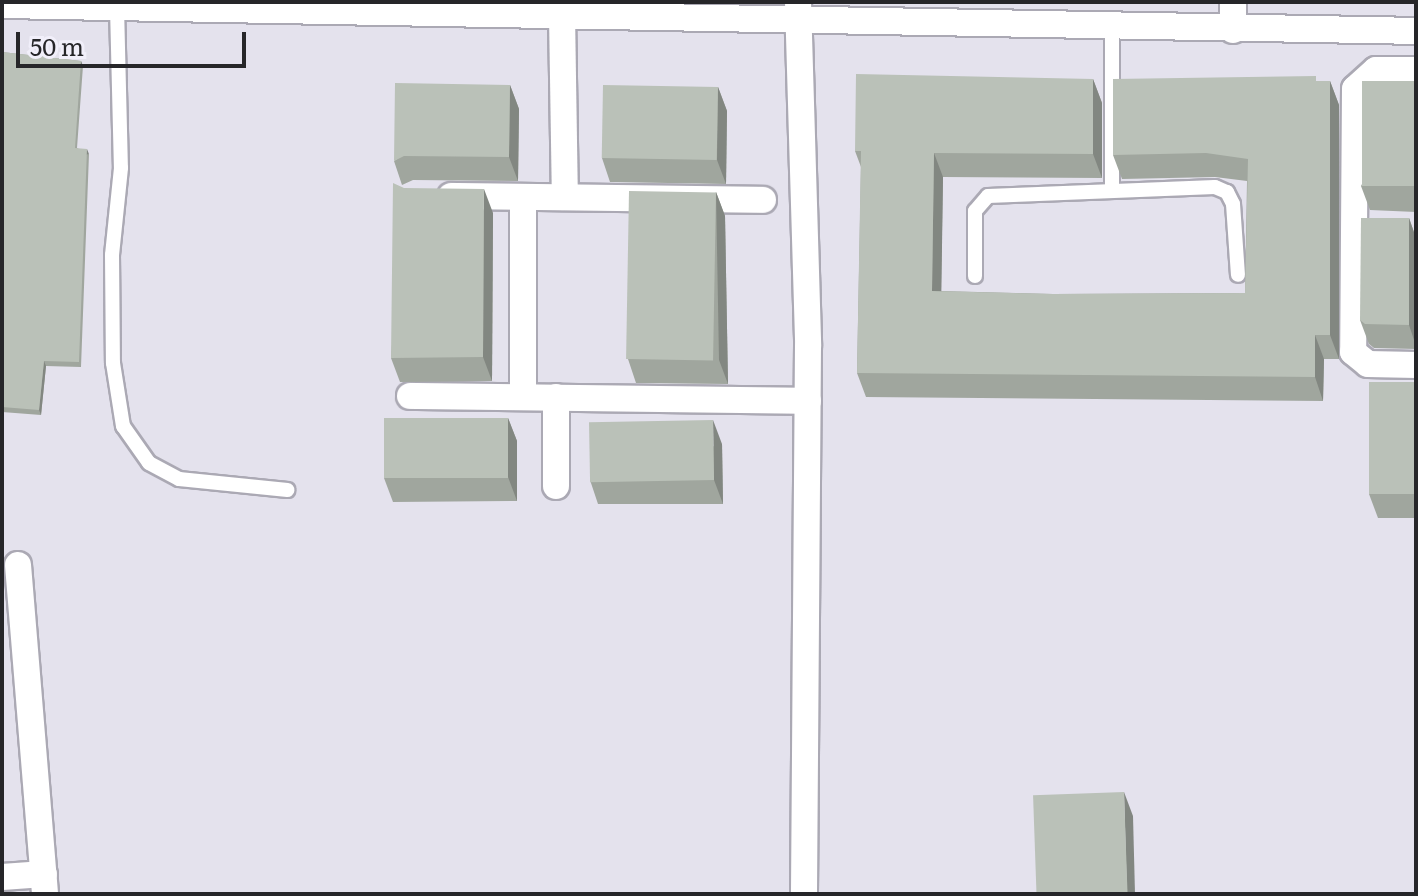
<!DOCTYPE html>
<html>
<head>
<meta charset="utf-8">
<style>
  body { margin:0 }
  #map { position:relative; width:1418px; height:896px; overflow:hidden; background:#e4e2ed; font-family:Literata,serif }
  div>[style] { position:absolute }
  .roads { filter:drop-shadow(2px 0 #aba9b4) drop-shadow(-2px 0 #aba9b4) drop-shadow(0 2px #aba9b4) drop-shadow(0 -2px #aba9b4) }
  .service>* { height:14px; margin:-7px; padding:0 7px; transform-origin:7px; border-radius:7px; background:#fff }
  .minor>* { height:26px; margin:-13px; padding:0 13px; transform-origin:13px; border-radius:13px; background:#fff }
  .wall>* { inset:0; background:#a0a69e }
  .shaded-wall>* { inset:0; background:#828781; transform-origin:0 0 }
  .building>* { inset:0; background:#bac1b8; transform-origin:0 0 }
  span { translate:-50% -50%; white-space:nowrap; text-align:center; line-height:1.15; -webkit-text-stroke:6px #f1effa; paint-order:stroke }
  .frame { position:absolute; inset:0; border:4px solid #262629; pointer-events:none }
  .scale { position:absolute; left:16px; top:32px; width:230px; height:36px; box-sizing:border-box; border:4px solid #262629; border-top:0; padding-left:10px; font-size:24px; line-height:28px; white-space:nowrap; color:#262629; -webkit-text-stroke:6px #f1effa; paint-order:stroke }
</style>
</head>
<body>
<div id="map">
  <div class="roads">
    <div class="service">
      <div style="left:117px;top:7px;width:161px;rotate:88.6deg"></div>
      <div style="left:121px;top:168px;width:87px;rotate:95.9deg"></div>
      <div style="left:112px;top:255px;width:108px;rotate:89.5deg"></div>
      <div style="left:113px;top:363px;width:64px;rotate:81deg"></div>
      <div style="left:123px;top:426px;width:45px;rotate:54.9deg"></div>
      <div style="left:149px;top:463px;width:34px;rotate:28deg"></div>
      <div style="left:179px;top:479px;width:109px;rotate:5.8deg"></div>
      <div style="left:1112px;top:27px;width:162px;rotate:90deg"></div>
      <div style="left:975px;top:276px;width:65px;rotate:-90deg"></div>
      <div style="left:975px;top:211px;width:20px;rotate:-49deg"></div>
      <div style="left:988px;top:196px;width:227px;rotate:-2.3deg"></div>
      <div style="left:1215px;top:187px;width:13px;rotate:23deg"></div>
      <div style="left:1227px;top:192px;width:13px;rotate:63deg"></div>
      <div style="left:1233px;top:204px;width:71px;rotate:86deg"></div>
    </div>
    <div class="minor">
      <div style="left:798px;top:2px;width:344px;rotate:88.3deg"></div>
      <div style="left:808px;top:346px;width:548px;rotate:90.42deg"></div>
      <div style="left:1233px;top:2px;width:28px;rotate:90deg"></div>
      <div style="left:2px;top:5px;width:1414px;rotate:1.05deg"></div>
      <div style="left:562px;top:14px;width:183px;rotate:89.1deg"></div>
      <div style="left:1416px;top:70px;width:40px;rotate:180deg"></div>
      <div style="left:1376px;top:70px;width:28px;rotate:138deg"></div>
      <div style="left:1355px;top:89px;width:263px;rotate:90.4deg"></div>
      <div style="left:1353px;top:352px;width:19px;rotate:39deg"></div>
      <div style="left:1368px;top:364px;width:48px;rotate:1.2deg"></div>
      <div style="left:451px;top:196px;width:312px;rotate:0.7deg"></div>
      <div style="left:410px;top:396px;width:398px;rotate:0.7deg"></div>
      <div style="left:523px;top:396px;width:199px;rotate:-90deg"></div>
      <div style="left:556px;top:486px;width:89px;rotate:-90deg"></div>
      <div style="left:18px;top:565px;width:330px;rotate:85.3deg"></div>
      <div style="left:2px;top:877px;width:42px;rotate:-4.1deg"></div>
    </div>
  </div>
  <div class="wall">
    <div style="clip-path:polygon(2px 52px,81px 61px,83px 66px,77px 148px,89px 154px,81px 367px,46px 366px,41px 415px,2px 412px)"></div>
    <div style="clip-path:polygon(1093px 79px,1102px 103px,1102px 178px,943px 177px,941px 291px,1053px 294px,1245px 293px,1247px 181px,1215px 177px,1122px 179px,1113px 155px,1318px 81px,1330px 81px,1339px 105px,1339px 359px,1324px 359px,1323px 401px,866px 397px,857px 373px,861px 167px,855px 151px)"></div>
    <div style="clip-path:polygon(1416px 81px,1416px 212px,1370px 210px,1361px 186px)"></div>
    <div style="clip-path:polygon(510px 85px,519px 109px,518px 181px,413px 180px,402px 185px,394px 161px)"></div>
    <div style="clip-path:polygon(718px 87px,727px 111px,726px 184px,610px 182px,602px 158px)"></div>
    <div style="clip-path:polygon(404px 188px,493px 213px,492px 381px,400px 382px,391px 358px)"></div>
    <div style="clip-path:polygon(716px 192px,725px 216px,728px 384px,636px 383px,628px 359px)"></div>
    <div style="clip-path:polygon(1409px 218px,1416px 238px,1416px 349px,1374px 348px,1369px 344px,1360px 320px)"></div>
    <div style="clip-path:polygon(1416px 382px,1416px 518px,1378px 518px,1369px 494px)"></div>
    <div style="clip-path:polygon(508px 418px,517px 441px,517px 501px,393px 502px,384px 478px)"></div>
    <div style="clip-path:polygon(722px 444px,723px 504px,598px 504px,590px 480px)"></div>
  </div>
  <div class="shaded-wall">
    <div style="left:81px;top:61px;width:5px;height:87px;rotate:68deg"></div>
    <div style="clip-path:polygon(1093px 79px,1102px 103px,1102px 178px,1093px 154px)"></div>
    <div style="clip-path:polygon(1330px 81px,1339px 105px,1339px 359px,1330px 335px)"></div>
    <div style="clip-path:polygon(510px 85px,519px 109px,518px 181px,509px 157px)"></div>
    <div style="clip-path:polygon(718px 87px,727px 111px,726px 184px,717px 160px)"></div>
    <div style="left:87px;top:149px;width:5px;height:213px;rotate:68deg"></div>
    <div style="clip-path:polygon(934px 153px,943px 177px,941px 315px,932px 291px)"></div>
    <div style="clip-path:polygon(484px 189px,493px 213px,492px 381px,483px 357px)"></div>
    <div style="clip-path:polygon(716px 192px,725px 216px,728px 384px,719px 360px)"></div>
    <div style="clip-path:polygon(1409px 218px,1416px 238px,1416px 346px,1409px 325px)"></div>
    <div style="clip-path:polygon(1315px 335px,1324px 359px,1323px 401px,1315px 377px)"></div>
    <div style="clip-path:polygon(44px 361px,46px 366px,41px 415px,39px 410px)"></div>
    <div style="clip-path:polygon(508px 418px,517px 441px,517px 501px,508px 477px)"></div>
    <div style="clip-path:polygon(713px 420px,722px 444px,723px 504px,714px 480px)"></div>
    <div style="clip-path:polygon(1124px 792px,1133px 816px,1135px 894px,1127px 894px)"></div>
  </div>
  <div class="building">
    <div style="clip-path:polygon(2px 52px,81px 61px,75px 148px,87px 149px,79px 362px,44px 361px,39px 410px,2px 407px)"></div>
    <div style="clip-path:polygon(856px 74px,1093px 79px,1093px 154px,934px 153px,932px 291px,1053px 294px,1245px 293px,1248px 159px,1206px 153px,1113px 155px,1113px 79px,1316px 76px,1316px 81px,1330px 81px,1330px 335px,1315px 335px,1315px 377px,857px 373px,861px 151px,855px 151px)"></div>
    <div style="left:1362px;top:81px;width:54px;height:105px"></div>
    <div style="clip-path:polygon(395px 83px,510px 85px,509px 157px,404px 156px,394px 161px)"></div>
    <div style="left:603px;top:85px;width:115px;height:73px;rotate:1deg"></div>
    <div style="clip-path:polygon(393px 183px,404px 188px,484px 189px,483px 357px,391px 358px)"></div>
    <div style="left:629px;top:191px;width:87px;height:168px;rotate:1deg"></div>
    <div style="clip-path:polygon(1361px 218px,1409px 218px,1409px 325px,1365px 324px,1360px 320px)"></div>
    <div style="left:1369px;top:382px;width:47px;height:112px"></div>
    <div style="left:384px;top:418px;width:124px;height:60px"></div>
    <div style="left:713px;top:420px;width:60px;height:124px;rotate:89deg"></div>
    <div style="left:1124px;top:792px;width:102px;height:91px;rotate:88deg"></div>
  </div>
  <div class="frame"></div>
  <div class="scale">50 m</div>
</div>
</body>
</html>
